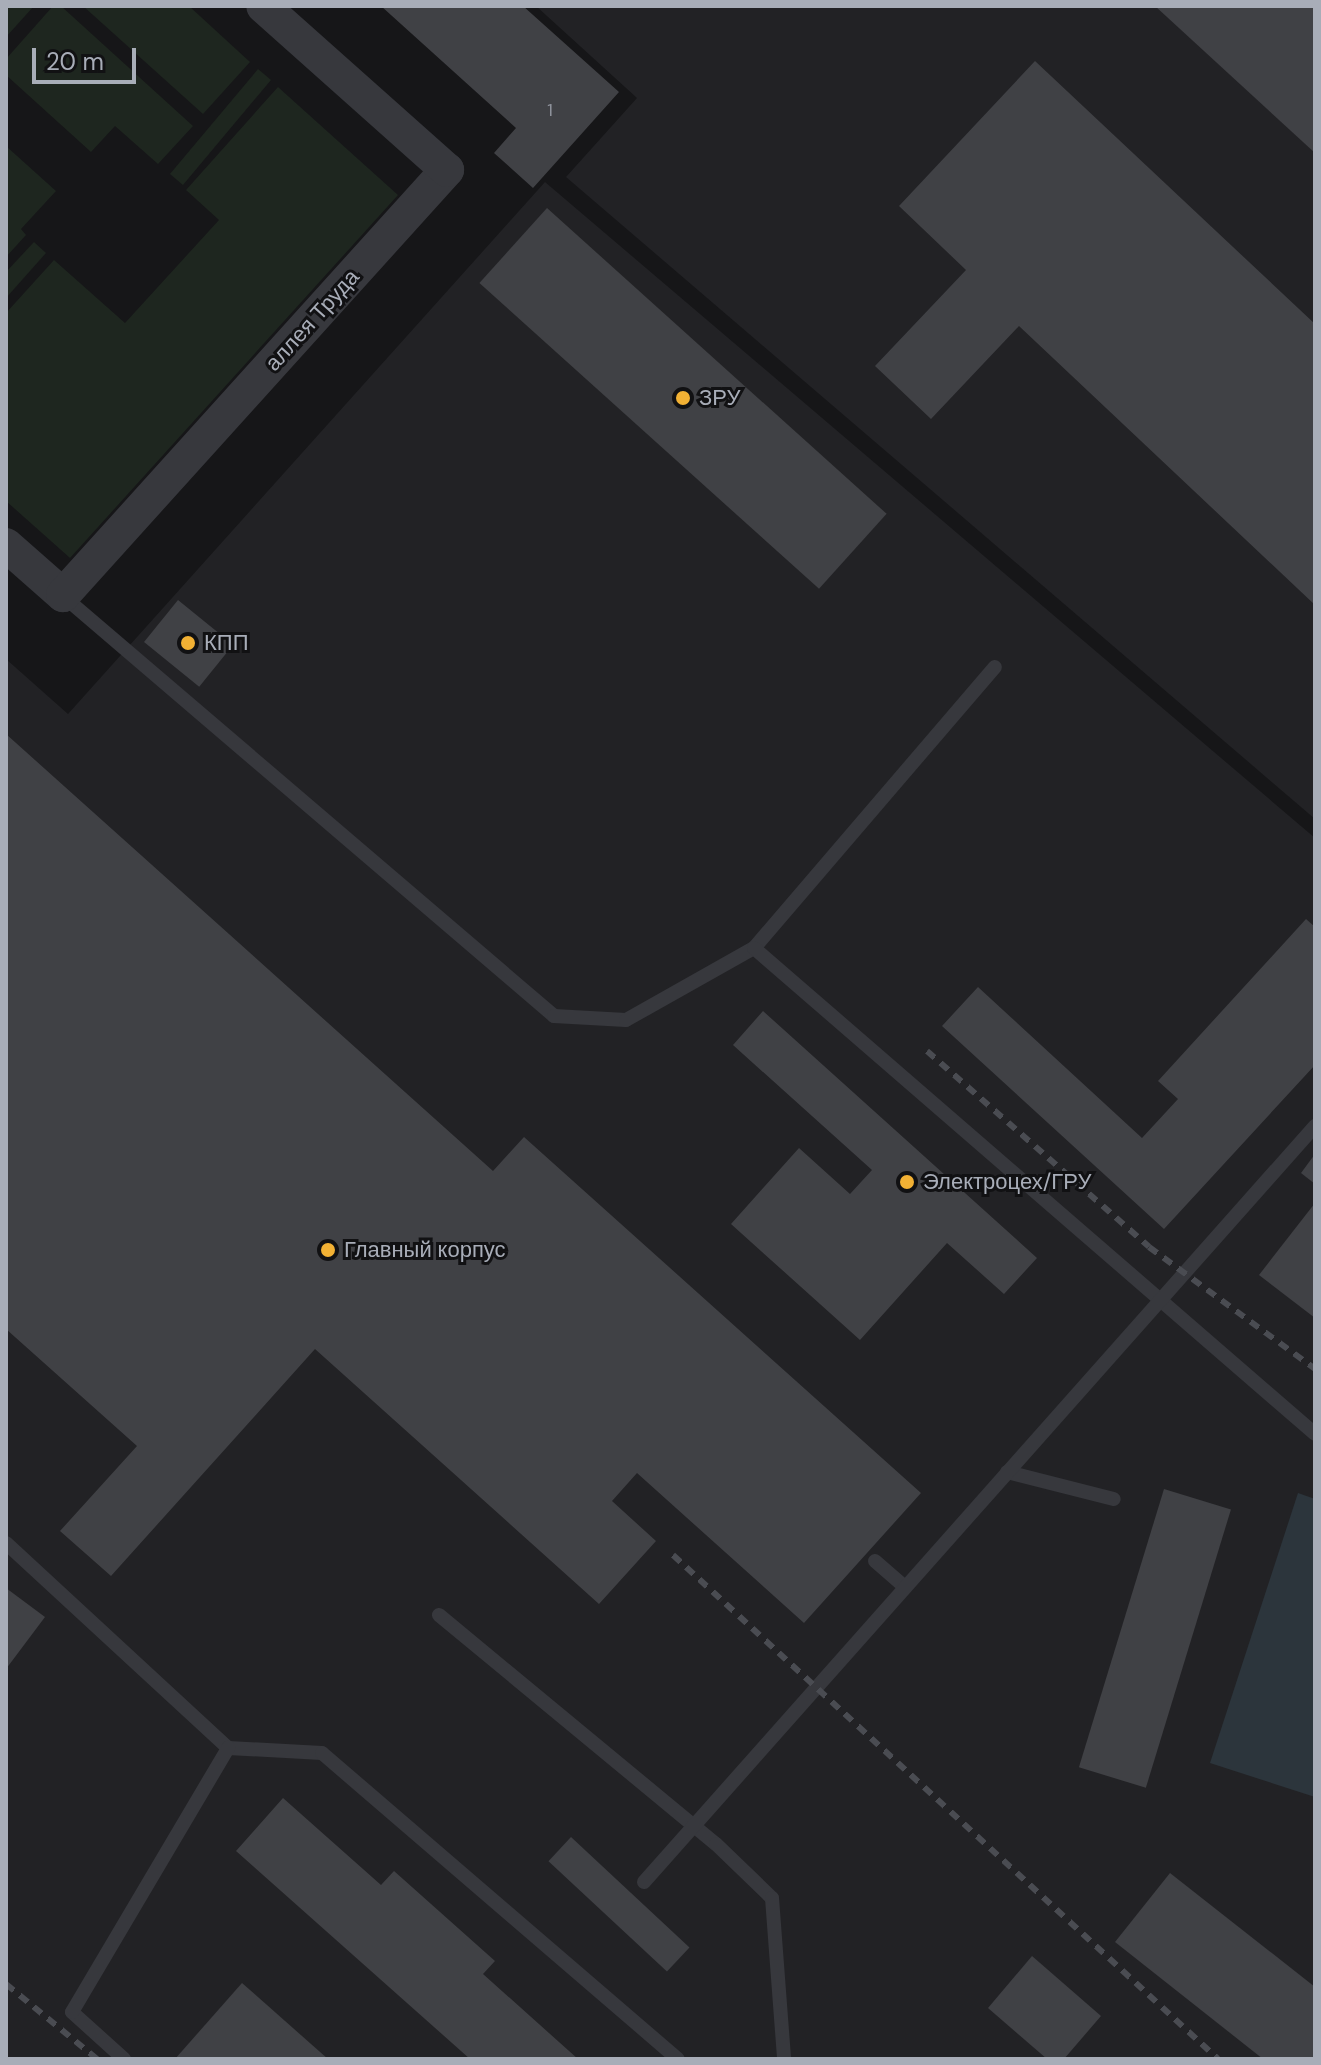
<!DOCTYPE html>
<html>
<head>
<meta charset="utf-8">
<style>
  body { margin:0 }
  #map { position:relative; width:1321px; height:2065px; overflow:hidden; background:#161618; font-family:"DM Sans",sans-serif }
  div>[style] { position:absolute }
  .built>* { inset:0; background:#222225 }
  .green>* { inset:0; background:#1e261f; transform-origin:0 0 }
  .water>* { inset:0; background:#2c353c }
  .building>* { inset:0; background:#404145; transform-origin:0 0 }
  .service>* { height:14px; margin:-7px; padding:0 7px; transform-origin:7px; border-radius:7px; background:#37383d }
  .tertiary>* { height:34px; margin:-17px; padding:0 17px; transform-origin:17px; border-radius:17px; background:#37383d }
  .rail>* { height:6px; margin-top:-3px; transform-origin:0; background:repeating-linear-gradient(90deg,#4a4c52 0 10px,transparent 0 18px) }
  .dots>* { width:22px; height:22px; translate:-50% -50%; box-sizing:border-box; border:4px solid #111113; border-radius:50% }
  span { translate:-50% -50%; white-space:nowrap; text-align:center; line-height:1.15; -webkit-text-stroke:6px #111113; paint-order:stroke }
  .number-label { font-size:18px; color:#8e929b }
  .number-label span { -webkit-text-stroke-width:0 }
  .street-label { font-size:22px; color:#a8adb8 }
  .poi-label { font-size:22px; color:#a8adb8 }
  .left { translate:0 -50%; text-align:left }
  .frame { position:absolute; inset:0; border:8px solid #a8adb8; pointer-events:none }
  .scale { position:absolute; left:32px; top:48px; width:104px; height:36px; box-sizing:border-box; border:4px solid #a8adb8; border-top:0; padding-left:10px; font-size:24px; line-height:28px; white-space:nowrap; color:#a8adb8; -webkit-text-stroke:6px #111113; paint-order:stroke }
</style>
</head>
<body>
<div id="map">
  <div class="built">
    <div style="clip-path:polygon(536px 6px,1315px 6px,1315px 819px,566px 177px,637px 98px)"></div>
    <div style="clip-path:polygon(545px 182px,1315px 838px,1315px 2059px,6px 2059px,6px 659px,68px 714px)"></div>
  </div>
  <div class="green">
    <div style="clip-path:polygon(6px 6px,34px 6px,6px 37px)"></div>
    <div style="clip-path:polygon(53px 6px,61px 6px,193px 126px,158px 164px,115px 126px,91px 152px,6px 75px,6px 59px)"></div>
    <div style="clip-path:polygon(83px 6px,189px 6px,250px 62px,203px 114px)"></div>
    <div style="left:258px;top:69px;width:17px;height:137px;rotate:40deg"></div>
    <div style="clip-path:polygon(278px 87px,398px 195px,70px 558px,6px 501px,6px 313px,54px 260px,125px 323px,219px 220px,186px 190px)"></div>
    <div style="clip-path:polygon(6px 146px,56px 191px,21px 229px,26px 235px,6px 257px)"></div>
    <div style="clip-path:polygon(34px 242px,46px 253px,6px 298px,6px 272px)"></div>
  </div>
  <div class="water">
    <div style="clip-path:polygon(1298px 1493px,1315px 1499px,1315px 1797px,1210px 1763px)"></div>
  </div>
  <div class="building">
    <div style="clip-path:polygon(381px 6px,523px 6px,619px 92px,533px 188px,494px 153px,516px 128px)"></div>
    <div style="clip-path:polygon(1155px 6px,1315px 6px,1315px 153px)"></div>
    <div style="clip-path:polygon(1035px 61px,1315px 324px,1315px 605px,1019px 326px,931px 419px,875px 366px,966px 270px,899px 206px)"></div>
    <div style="left:547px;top:208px;width:457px;height:101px;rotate:42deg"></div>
    <div style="left:178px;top:600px;width:71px;height:54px;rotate:39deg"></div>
    <div style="clip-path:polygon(6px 734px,493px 1171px,524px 1137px,921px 1493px,804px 1623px,637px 1473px,612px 1501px,656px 1541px,599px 1604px,315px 1349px,111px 1576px,60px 1531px,137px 1446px,6px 1329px)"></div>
    <div style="clip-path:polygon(1306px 919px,1315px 927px,1315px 1065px,1164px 1229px,942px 1026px,978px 987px,1142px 1138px,1178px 1099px,1158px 1081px)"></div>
    <div style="clip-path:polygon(763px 1011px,1037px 1258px,1004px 1294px,947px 1243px,860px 1340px,731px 1224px,799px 1148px,850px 1194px,872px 1170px,733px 1045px)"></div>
    <div style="clip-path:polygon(1315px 1154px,1315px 1184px,1301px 1173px)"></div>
    <div style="clip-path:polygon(1315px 1203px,1315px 1318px,1259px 1275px)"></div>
    <div style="left:1164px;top:1489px;width:70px;height:291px;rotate:17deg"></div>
    <div style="clip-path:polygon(6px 1588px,45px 1617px,6px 1669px)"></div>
    <div style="clip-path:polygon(283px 1798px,381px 1885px,394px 1871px,495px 1961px,483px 1974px,578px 2059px,470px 2059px,236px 1851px)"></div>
    <div style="left:571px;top:1837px;width:162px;height:33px;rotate:43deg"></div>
    <div style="clip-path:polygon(1170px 1873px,1315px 1987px,1315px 2059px,1263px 2059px,1115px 1942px)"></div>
    <div style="clip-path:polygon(1032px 1956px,1101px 2016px,1064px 2059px,1047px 2059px,988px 2008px)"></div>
    <div style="clip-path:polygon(242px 1983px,328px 2059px,175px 2059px)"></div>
  </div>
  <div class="service">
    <div style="left:63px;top:596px;width:646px;rotate:40.54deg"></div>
    <div style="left:554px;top:1016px;width:72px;rotate:3.2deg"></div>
    <div style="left:626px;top:1020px;width:147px;rotate:-29.4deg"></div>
    <div style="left:754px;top:948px;width:370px;rotate:-49.4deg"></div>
    <div style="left:754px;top:948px;width:742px;rotate:40.9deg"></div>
    <div style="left:1007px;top:1472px;width:110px;rotate:14.2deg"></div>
    <div style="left:6px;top:1543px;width:302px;rotate:42.7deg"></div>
    <div style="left:228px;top:1748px;width:94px;rotate:3deg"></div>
    <div style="left:322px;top:1753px;width:469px;rotate:40.7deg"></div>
    <div style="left:875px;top:1561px;width:40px;rotate:41deg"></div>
    <div style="left:439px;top:1615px;width:359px;rotate:39.6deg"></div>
    <div style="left:716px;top:1844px;width:78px;rotate:44deg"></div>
    <div style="left:772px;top:1898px;width:161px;rotate:85.7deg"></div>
    <div style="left:644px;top:1882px;width:1011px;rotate:-48.41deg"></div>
    <div style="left:124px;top:2059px;width:70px;rotate:-137.9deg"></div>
    <div style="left:72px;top:2012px;width:307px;rotate:-59.4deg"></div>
  </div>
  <div class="tertiary">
    <div style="left:6px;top:545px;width:76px;rotate:41.3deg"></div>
    <div style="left:63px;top:595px;width:573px;rotate:-47.9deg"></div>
    <div style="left:447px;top:170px;width:246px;rotate:-138.3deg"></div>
  </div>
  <div class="rail">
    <div style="left:927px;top:1051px;width:296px;rotate:41.4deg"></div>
    <div style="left:1149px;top:1247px;width:206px;rotate:36.3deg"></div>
    <div style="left:673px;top:1555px;width:742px;rotate:42.76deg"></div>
    <div style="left:6px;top:1984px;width:118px;rotate:39.5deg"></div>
  </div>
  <div class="dots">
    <div style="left:683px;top:398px;background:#f2b134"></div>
    <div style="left:188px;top:643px;background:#f2b134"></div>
    <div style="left:907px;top:1182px;background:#f2b134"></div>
    <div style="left:328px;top:1250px;background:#f2b134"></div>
  </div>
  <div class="number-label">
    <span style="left:550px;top:110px">1</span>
  </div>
  <div class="street-label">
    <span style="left:312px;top:320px;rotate:-48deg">аллея Труда</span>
  </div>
  <div class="poi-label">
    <span class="left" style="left:699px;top:398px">ЗРУ</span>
    <span class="left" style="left:204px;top:643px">КПП</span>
    <span class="left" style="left:923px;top:1182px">Электроцех/ГРУ</span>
    <span class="left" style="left:344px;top:1250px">Главный корпус</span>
  </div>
  <div class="frame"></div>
  <div class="scale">20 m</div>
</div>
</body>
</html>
